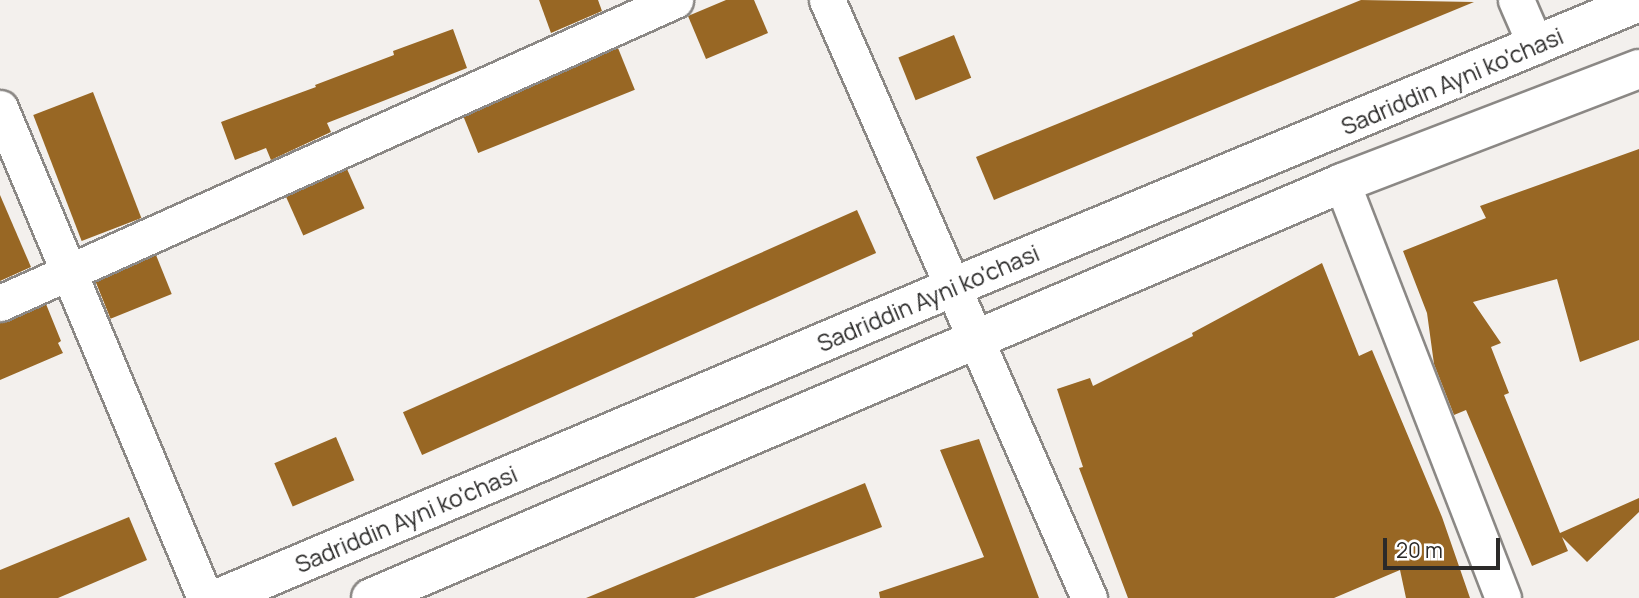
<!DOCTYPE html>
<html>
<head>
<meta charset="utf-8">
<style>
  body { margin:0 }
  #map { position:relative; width:1639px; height:598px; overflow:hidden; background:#f3f0ed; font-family:Manrope,sans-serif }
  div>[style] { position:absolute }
  .building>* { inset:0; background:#986724; transform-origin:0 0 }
  .roads { filter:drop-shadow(2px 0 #8b8885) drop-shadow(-2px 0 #8b8885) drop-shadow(0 2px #8b8885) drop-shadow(0 -2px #8b8885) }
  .street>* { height:35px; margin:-17.5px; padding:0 17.5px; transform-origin:17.5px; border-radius:17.5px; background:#fff }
  .secondary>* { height:38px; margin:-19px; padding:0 19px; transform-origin:19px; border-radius:19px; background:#fff }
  span { translate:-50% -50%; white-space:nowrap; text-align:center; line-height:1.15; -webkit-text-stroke:7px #fff; paint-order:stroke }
  .street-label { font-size:23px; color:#2b2a29 }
  .scale { position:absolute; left:1383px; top:538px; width:117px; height:32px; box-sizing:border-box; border:4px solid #2b2a29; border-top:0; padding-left:9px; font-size:21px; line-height:24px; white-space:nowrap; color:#2b2a29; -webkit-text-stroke:5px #fff; paint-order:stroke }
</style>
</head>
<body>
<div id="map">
  <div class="building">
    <div style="clip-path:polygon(539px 0,598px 0,602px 11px,551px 33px)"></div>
    <div style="clip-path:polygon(726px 0,754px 0,768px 33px,706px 59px,688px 16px)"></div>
    <div style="clip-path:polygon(1361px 0,1474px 2px,994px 200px,976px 157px)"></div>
    <div style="clip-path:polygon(453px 29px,467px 68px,327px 123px,331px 132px,271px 160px,266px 148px,235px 160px,221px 122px,316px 87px,315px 85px,394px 55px,393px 51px)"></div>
    <div style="left:954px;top:35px;width:46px;height:60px;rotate:68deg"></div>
    <div style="left:618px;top:48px;width:45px;height:169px;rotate:68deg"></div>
    <div style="left:93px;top:92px;width:135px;height:64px;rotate:69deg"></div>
    <div style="clip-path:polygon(1639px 149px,1639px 340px,1580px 362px,1557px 279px,1473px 302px,1501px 343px,1491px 347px,1509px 393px,1504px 395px,1560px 533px,1639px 498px,1639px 512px,1587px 562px,1562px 537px,1568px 551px,1532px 566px,1466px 410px,1454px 415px,1434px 364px,1427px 313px,1403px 251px,1486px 218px,1480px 206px)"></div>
    <div style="left:347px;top:169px;width:43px;height:67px;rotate:66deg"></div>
    <div style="clip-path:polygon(0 195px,31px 267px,0 281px)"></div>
    <div style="left:857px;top:210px;width:47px;height:497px;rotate:66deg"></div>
    <div style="left:156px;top:255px;width:42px;height:66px;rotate:68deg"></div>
    <div style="clip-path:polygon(1322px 263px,1359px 356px,1372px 350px,1442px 517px,1470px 598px,1406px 598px,1400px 570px,1334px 598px,1128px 598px,1079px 468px,1083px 467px,1057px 389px,1090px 378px,1093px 386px,1193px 336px,1192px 333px)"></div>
    <div style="clip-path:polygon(46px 304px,61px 341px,58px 343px,63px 353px,0 380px,0 323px)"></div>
    <div style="left:336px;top:437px;width:47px;height:67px;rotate:67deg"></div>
    <div style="clip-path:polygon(979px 439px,1039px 598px,880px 598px,879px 592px,984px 557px,940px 450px)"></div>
    <div style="clip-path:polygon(865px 483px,882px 527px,694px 598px,586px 598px)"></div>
    <div style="clip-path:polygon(129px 517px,147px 560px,58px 598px,0 598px,0 570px)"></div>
  </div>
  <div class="roads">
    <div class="street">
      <div style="left:827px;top:0;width:653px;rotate:66.34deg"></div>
      <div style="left:1516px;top:0;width:50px;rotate:66.5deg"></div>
      <div style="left:0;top:108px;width:531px;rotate:67.3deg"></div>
      <div style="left:1342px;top:183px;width:445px;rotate:68.8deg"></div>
      <div style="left:0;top:303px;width:740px;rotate:-24.17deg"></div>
    </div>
    <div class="secondary">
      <div style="left:219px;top:598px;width:795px;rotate:-22.95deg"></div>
      <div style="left:951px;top:288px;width:745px;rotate:-22.57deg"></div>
      <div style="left:371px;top:598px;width:1056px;rotate:-23.14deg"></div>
      <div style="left:1342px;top:183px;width:318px;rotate:-21deg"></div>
    </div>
  </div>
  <div class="street-label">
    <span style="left:1452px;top:81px;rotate:-23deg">Sadriddin Ayni ko'chasi</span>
    <span style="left:928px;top:298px;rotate:-23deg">Sadriddin Ayni ko'chasi</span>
    <span style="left:406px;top:519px;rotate:-23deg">Sadriddin Ayni ko'chasi</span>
  </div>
  <div class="scale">20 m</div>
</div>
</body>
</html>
